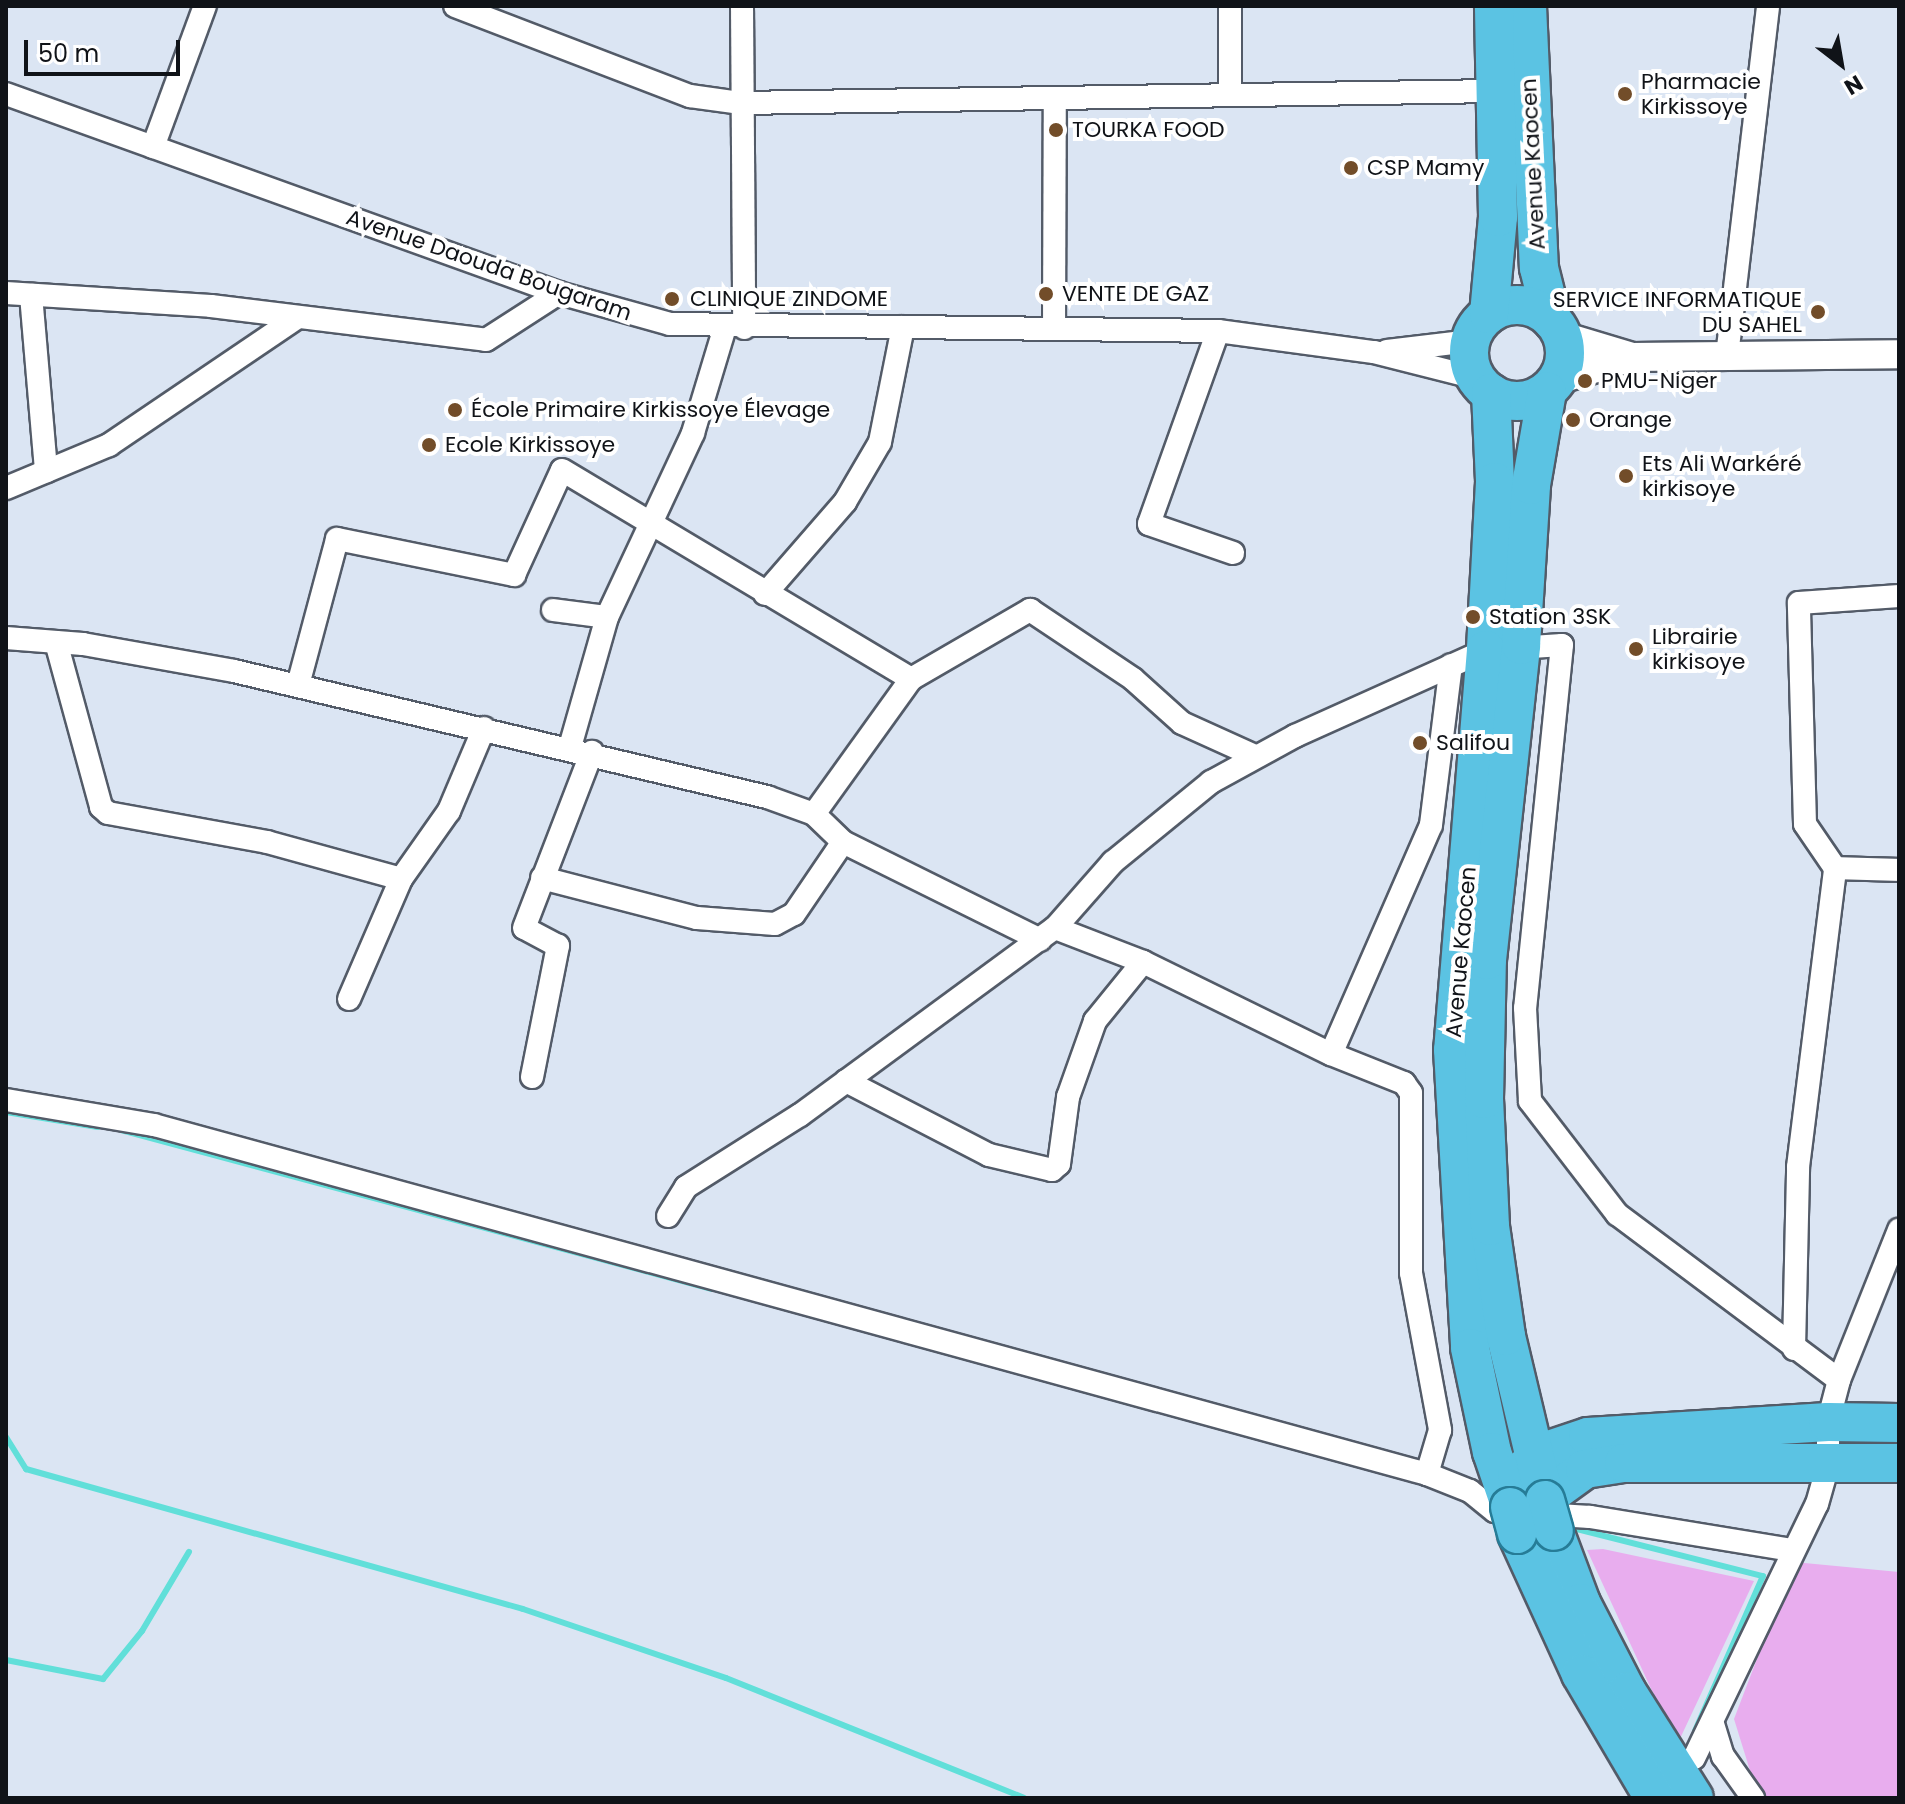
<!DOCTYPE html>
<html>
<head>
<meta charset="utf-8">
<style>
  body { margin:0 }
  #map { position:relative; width:1905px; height:1804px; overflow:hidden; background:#dbe5f3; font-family:Poppins,sans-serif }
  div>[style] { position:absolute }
  .green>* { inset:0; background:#e8adee }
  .stream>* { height:6px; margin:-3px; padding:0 3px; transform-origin:3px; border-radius:3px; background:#61dfd9 }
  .roads { filter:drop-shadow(2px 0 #535b68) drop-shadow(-2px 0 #535b68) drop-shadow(0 2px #535b68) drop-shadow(0 -2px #535b68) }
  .minor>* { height:22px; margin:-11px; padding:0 11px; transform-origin:11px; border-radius:11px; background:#fff }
  .tertiary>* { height:28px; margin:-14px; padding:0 14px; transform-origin:14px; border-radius:14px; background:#fff }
  .trunk>* { height:38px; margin:-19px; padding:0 19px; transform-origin:19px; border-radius:19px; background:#5bc3e3 }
  .trunk>.ring { margin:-19px; padding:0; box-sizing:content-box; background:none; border:38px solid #5bc3e3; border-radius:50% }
  .bridges { filter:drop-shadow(2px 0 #267c97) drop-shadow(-2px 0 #267c97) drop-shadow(0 2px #267c97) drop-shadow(0 -2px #267c97) }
  .trunk-bridge>* { height:38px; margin:-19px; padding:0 19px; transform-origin:19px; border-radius:19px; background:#5bc3e3 }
  .dots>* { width:22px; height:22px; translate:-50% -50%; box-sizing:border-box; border:4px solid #fff; border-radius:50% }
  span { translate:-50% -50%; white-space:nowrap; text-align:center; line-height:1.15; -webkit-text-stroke:8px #fff; paint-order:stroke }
  .poi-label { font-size:22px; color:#101318 }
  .left { translate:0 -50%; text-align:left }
  .right { translate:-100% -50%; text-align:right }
  .street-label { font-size:22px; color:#101318 }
  .frame { position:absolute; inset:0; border:8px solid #101318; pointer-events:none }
  .north { position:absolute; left:1801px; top:24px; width:80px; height:80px; -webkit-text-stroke:6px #fff; paint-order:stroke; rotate:149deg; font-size:22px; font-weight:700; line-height:32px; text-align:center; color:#101318 }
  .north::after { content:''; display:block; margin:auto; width:28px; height:36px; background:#101318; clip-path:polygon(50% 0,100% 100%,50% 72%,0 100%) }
  .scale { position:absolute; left:24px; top:40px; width:156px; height:36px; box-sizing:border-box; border:4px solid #101318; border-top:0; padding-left:10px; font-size:24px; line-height:28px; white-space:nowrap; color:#101318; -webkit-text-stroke:6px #fff; paint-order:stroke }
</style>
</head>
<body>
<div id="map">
  <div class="green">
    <div style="clip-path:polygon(1603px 1549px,1754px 1581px,1677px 1745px,1587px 1550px)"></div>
    <div style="clip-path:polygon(1794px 1562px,1899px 1572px,1899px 1798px,1765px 1798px,1752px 1777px,1734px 1719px)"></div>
  </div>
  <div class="stream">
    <div style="left:6px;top:1112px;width:93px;rotate:9.3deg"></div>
    <div style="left:121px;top:1130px;width:612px;rotate:15.06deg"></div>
    <div style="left:6px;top:1437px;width:38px;rotate:58deg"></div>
    <div style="left:26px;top:1469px;width:516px;rotate:15.73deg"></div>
    <div style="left:523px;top:1609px;width:214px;rotate:18.8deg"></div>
    <div style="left:726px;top:1678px;width:321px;rotate:21.9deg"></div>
    <div style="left:1565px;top:1526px;width:204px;rotate:14.2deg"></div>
    <div style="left:1763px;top:1576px;width:169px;rotate:113.7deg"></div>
    <div style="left:6px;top:1660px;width:99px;rotate:11.1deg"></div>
    <div style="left:103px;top:1679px;width:62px;rotate:-50.9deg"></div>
    <div style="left:142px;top:1631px;width:92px;rotate:-59.3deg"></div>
  </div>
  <div class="roads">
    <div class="minor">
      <div style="left:455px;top:6px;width:252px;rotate:21deg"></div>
      <div style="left:690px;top:96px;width:50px;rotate:8deg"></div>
      <div style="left:740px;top:103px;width:756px;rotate:-0.91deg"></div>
      <div style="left:742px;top:6px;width:322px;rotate:89.6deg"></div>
      <div style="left:1230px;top:6px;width:89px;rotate:90deg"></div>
      <div style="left:6px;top:94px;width:588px;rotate:19.79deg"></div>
      <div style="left:559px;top:293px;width:115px;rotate:15.6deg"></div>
      <div style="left:670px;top:324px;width:548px;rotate:0.73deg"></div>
      <div style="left:1218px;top:331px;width:157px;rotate:7.7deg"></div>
      <div style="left:1374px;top:352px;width:105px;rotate:14.3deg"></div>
      <div style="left:153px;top:147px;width:150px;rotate:-69.8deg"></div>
      <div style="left:6px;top:293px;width:205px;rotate:3.6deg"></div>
      <div style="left:211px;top:306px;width:277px;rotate:7deg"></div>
      <div style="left:486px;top:340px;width:87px;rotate:-32.8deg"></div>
      <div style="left:31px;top:295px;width:177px;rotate:85.1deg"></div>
      <div style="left:1054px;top:329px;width:231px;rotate:-89.8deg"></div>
      <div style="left:1218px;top:331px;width:205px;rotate:109.7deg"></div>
      <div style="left:1149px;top:524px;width:89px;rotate:19deg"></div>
      <div style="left:1387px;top:351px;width:85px;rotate:-6.8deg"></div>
      <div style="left:1727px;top:356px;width:352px;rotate:-83.3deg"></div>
      <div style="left:6px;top:488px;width:112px;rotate:-22.7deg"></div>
      <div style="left:109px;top:445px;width:225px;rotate:-34.1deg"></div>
      <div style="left:765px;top:594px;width:122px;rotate:-49deg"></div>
      <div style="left:845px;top:502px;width:69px;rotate:-59.7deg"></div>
      <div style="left:880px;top:442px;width:117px;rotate:-78.7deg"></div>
      <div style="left:553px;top:610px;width:54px;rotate:7.4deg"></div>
      <div style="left:6px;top:638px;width:77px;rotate:4.5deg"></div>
      <div style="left:83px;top:644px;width:153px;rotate:10.1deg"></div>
      <div style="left:234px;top:671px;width:548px;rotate:13.3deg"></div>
      <div style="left:767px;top:797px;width:50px;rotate:19.9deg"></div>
      <div style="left:814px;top:814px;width:40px;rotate:44deg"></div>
      <div style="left:843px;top:842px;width:220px;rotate:26.4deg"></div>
      <div style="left:56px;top:642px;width:171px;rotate:74.7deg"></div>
      <div style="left:101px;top:807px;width:9px;rotate:41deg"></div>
      <div style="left:108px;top:813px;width:162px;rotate:10.3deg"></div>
      <div style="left:267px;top:842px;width:139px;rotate:15.4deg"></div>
      <div style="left:911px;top:679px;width:138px;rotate:-30.1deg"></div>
      <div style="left:1030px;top:610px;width:124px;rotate:33.8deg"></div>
      <div style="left:1133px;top:679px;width:66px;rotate:41.9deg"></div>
      <div style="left:1182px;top:723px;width:80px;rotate:24.3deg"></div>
      <div style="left:298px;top:685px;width:151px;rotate:-75deg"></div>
      <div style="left:337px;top:539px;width:181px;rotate:11.5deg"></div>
      <div style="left:514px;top:575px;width:115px;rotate:-65.4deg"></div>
      <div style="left:562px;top:470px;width:407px;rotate:30.9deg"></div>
      <div style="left:911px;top:679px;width:166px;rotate:125.7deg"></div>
      <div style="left:570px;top:747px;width:135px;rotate:-74.1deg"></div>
      <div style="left:607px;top:617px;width:203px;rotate:-64.9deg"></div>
      <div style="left:693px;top:433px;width:111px;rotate:-73.2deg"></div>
      <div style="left:1835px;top:868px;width:64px;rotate:1.8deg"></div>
      <div style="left:542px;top:878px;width:160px;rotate:14.5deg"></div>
      <div style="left:697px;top:918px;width:78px;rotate:4.4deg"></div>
      <div style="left:775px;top:924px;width:21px;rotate:-28deg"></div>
      <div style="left:794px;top:914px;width:87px;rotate:-55.8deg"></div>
      <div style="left:1055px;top:928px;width:94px;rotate:21.1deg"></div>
      <div style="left:1143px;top:962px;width:209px;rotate:26.1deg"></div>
      <div style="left:1331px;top:1054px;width:250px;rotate:-66.4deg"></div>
      <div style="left:1431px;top:825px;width:161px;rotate:-82.9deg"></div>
      <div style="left:349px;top:999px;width:131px;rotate:-66.6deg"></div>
      <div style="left:401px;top:879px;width:83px;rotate:-54.8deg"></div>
      <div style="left:449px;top:811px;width:90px;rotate:-67.1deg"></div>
      <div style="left:1331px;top:1054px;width:79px;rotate:21.7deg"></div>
      <div style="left:1404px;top:1083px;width:12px;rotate:55deg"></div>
      <div style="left:1411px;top:1093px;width:180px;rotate:90deg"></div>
      <div style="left:1411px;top:1273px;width:160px;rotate:79.5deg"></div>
      <div style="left:1440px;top:1430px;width:46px;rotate:106.5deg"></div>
      <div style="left:532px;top:1077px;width:134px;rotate:-78.8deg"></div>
      <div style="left:558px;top:946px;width:38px;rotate:-152deg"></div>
      <div style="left:524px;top:928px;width:189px;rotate:-68.9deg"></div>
      <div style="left:846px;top:1081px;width:161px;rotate:27.4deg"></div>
      <div style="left:989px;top:1155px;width:65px;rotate:13.4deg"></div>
      <div style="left:1052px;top:1170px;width:9px;rotate:-41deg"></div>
      <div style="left:1059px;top:1164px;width:68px;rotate:-82.3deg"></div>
      <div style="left:1068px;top:1097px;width:81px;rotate:-70.4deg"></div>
      <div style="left:1095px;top:1021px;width:76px;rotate:-50.9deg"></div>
      <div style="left:6px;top:1100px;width:150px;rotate:9.6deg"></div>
      <div style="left:154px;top:1125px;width:1320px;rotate:15.33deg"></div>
      <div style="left:1427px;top:1474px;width:46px;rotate:21.6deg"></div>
      <div style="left:1470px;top:1491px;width:32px;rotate:39deg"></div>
      <div style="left:1495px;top:1511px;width:95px;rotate:3.6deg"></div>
      <div style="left:1590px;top:1517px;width:205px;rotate:9.3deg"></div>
      <div style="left:668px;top:1216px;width:34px;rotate:-58deg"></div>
      <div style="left:686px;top:1187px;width:135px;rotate:-32.3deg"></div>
      <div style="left:800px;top:1115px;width:316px;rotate:-36.3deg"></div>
      <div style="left:1055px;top:928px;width:88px;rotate:-48.7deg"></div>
      <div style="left:1113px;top:862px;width:127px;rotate:-39.2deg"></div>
      <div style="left:1211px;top:782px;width:96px;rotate:-28.7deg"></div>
      <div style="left:1295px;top:736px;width:209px;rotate:-24.2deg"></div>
      <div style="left:1486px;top:650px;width:76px;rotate:-3.8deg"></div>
      <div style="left:1562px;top:645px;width:365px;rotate:95.8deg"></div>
      <div style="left:1525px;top:1008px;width:93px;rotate:86.9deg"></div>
      <div style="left:1530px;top:1101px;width:143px;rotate:52.4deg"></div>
      <div style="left:1617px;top:1214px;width:277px;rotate:36.8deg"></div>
      <div style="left:1794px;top:1349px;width:182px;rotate:-88.7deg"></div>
      <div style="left:1798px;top:1167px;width:301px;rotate:-82.9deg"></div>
      <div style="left:1835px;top:868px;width:53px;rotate:-124.3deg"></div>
      <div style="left:1805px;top:824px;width:221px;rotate:-91.6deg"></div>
      <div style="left:1799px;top:603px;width:100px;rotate:-4deg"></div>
      <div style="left:1713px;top:1724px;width:34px;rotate:73deg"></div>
      <div style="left:1723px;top:1756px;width:52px;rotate:54.5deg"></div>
      <div style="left:1694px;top:1758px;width:282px;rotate:-64.2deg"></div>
      <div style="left:1817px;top:1504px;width:41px;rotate:-74.2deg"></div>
      <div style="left:1828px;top:1465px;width:43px;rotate:-90deg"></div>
      <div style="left:1828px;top:1422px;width:43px;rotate:-75.3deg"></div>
      <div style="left:1839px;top:1380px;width:162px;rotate:-68.2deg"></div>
    </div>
    <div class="tertiary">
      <div style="left:1562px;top:336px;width:73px;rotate:16.7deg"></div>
      <div style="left:1632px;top:357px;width:267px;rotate:-0.6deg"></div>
      <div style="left:1557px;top:380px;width:78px;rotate:-17deg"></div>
    </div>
    <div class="trunk">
      <div style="left:1527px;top:6px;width:262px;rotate:87.4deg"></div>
      <div style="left:1539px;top:268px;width:54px;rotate:76deg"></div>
      <div class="ring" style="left:1469px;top:305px;width:58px;height:58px"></div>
      <div style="left:1489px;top:314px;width:97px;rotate:-84.7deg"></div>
      <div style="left:1498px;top:217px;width:211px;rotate:-91.1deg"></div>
      <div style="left:1491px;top:393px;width:89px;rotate:87.4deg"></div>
      <div style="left:1495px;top:482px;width:168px;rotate:93.1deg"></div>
      <div style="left:1486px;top:650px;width:401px;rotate:94.7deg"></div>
      <div style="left:1453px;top:1050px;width:298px;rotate:86.7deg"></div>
      <div style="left:1470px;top:1348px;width:106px;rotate:78.1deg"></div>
      <div style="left:1492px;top:1452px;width:56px;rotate:71.2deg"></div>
      <div style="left:1517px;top:1474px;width:37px;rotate:-38deg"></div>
      <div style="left:1546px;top:1451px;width:44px;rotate:-18.4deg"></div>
      <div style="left:1588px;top:1437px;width:240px;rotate:-3.6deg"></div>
      <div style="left:1828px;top:1422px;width:71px;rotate:0.8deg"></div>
      <div style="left:1545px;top:1498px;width:49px;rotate:-35.9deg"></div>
      <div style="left:1585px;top:1469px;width:39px;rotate:-9deg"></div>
      <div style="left:1624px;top:1463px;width:275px"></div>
      <div style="left:1545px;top:1500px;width:169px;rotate:-103.4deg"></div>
      <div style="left:1506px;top:1336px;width:111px;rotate:-98.3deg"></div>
      <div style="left:1490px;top:1226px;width:127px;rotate:-92.7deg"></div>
      <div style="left:1484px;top:1099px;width:139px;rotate:-88.8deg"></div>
      <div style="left:1487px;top:960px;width:317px;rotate:-83.8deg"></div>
      <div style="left:1521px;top:645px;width:160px;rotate:-86.4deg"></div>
      <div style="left:1531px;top:485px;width:95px;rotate:-80.3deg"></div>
      <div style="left:1554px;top:1531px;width:77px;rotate:69.4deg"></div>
      <div style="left:1581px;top:1603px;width:100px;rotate:62.7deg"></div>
      <div style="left:1627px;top:1692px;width:125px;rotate:57.7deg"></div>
      <div style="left:1517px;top:1534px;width:154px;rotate:65.4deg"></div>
      <div style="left:1581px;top:1674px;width:144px;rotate:59.5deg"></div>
    </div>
  </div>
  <div class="bridges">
    <div class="trunk-bridge">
      <div style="left:1545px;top:1500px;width:32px;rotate:74deg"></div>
      <div style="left:1510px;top:1507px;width:28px;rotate:75deg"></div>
    </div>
  </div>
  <div class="dots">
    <div style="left:1625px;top:94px;background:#724d29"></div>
    <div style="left:1056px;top:130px;background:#724d29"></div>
    <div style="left:1351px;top:168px;background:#724d29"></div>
    <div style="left:1046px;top:294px;background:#724d29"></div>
    <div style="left:672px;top:299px;background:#724d29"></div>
    <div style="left:1818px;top:312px;background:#724d29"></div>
    <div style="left:1585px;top:381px;background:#724d29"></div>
    <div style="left:455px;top:410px;background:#724d29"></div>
    <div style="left:1573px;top:420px;background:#724d29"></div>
    <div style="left:429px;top:445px;background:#724d29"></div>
    <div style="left:1626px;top:476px;background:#724d29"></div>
    <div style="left:1473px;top:617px;background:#724d29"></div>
    <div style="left:1636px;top:649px;background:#724d29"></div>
    <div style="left:1420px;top:743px;background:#724d29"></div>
  </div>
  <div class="poi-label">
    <span class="left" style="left:1641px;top:94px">Pharmacie<br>Kirkissoye</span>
    <span class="left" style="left:1072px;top:130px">TOURKA FOOD</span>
    <span class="left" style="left:1367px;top:168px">CSP Mamy</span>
    <span class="left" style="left:1062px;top:294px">VENTE DE GAZ</span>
    <span class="left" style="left:690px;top:299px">CLINIQUE ZINDOME</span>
    <span class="right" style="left:1802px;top:312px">SERVICE INFORMATIQUE<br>DU SAHEL</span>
    <span class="left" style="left:1601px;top:381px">PMU-Niger</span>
    <span class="left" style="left:471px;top:410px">École Primaire Kirkissoye Élevage</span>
    <span class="left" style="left:1589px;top:420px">Orange</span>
    <span class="left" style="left:445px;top:445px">Ecole Kirkissoye</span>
    <span class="left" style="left:1642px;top:476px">Ets Ali Warkéré<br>kirkisoye</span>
    <span class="left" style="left:1489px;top:617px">Station 3SK</span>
    <span class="left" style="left:1652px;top:649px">Librairie<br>kirkisoye</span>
    <span class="left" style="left:1436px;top:743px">Salifou</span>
  </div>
  <div class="street-label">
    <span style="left:1533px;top:164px;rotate:-93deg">Avenue Kaocen</span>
    <span style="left:489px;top:265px;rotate:19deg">Avenue Daouda Bougaram</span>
    <span style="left:1461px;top:952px;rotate:-85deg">Avenue Kaocen</span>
  </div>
  <div class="frame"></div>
  <div class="north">N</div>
  <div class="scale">50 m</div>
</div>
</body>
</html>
